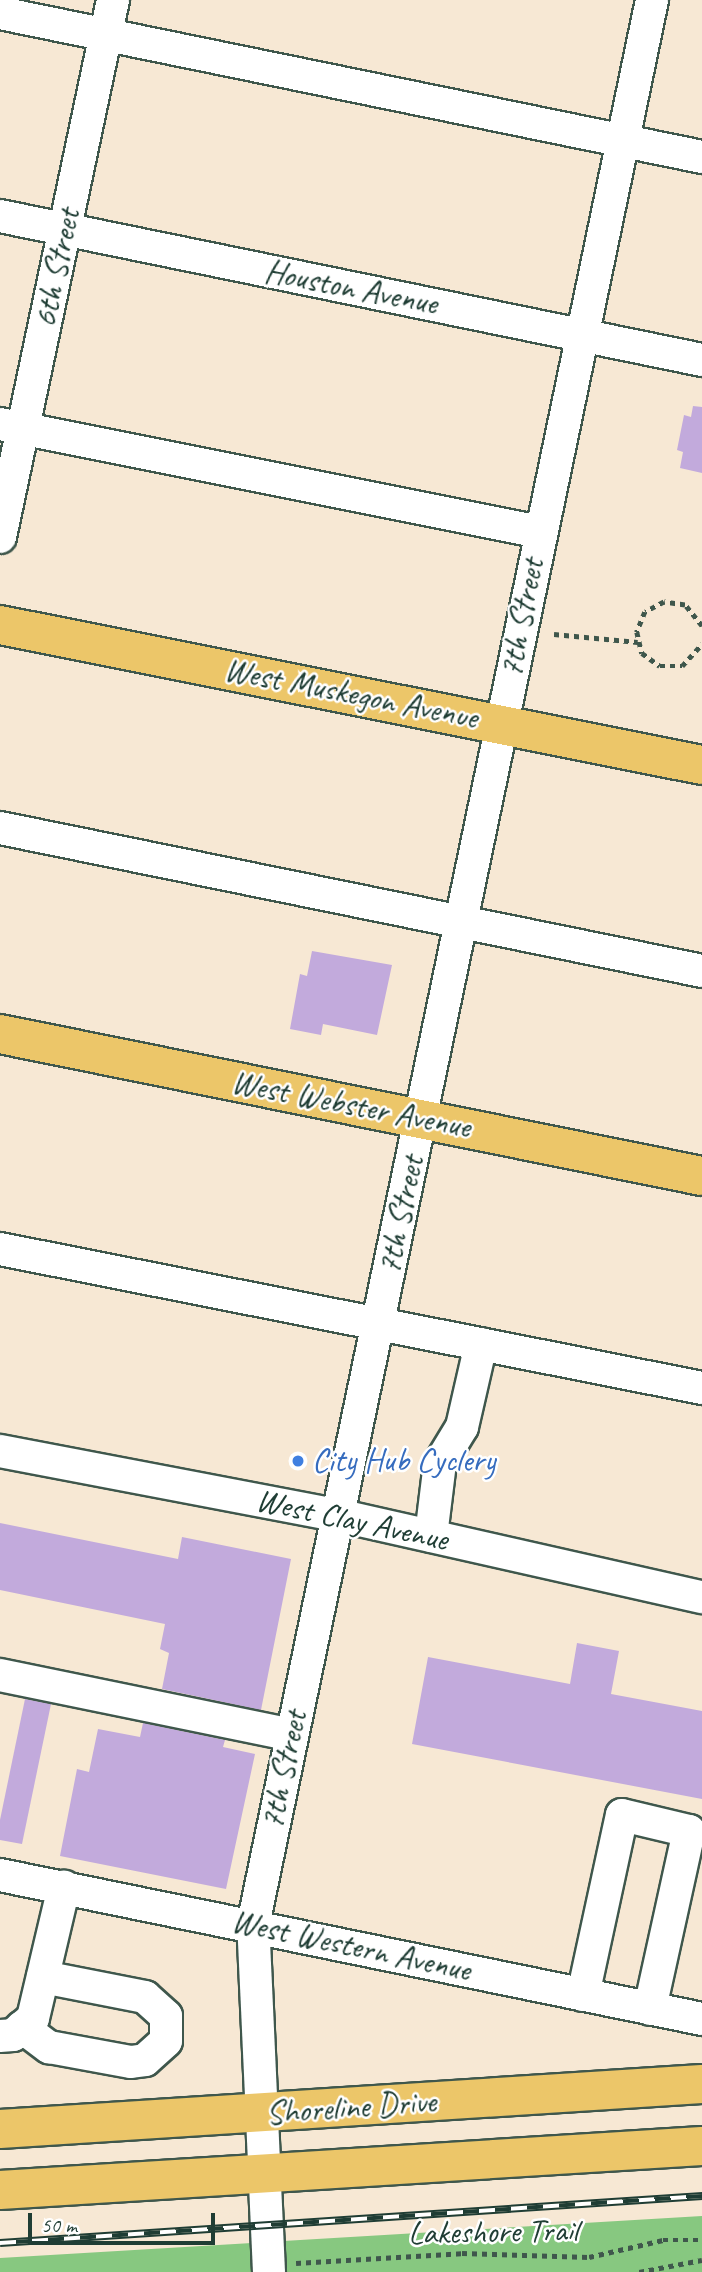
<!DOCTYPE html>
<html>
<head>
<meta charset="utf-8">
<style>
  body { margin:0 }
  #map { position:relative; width:702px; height:2272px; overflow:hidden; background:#f7e8d4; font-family:Caveat,sans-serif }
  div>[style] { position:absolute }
  .green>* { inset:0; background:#87c880 }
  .building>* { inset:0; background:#c2aadc }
  .path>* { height:4.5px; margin-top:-2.25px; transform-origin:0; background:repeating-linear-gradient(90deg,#3f574c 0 5px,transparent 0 10px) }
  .roads { filter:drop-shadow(2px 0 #3f574c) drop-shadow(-2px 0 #3f574c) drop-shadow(0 2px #3f574c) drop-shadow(0 -2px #3f574c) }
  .minor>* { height:32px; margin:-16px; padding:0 16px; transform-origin:16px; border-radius:16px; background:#fff }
  .major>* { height:38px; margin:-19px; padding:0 19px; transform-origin:19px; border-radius:19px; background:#ecc669 }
  .highway>* { height:38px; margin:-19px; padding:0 19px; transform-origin:19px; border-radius:19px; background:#ecc669 }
  .rail>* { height:8px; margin-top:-4px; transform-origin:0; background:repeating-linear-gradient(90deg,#fff 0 16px,#1f3d34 0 32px); box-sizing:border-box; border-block:2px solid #1f3d34 }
  .dots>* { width:19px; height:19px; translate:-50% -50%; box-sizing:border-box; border:4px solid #fff; border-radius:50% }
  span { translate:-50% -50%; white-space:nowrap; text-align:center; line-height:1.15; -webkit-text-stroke:5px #fff; paint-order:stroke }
  .street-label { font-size:33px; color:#1f3d34 }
  .shop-label { font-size:33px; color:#366cbe }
  .left { translate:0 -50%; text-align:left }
  .scale { position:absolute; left:28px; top:2213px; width:187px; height:32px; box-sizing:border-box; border:4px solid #1f3d34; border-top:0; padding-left:9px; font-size:21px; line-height:24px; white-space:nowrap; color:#1f3d34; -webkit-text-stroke:5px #fff; paint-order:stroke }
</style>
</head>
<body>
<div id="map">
  <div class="green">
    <div style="clip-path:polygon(702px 2216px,702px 2272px,0 2272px,0 2258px)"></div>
  </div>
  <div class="building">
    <div style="clip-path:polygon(693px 406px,702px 407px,702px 473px,680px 468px,683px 452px,677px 450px,684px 415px,691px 417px)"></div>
    <div style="clip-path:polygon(312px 951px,392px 965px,377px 1035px,323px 1024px,321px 1035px,290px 1029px,300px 974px,307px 976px)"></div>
    <div style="clip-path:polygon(0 1523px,178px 1559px,182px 1537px,291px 1559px,261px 1710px,162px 1689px,169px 1653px,160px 1649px,165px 1624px,0 1590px)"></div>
    <div style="clip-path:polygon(577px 1643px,619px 1651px,611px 1694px,702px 1711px,702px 1799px,412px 1744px,428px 1657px,570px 1684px)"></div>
    <div style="clip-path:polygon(25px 1699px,51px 1704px,22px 1844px,0 1840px,0 1820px)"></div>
    <div style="clip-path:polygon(143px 1723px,225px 1740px,223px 1747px,255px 1754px,226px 1889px,60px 1856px,77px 1769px,89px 1772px,98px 1729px,140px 1737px)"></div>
  </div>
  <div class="path">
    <div style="left:702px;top:626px;width:27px;rotate:-129deg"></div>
    <div style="left:685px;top:605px;width:21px;rotate:-172deg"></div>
    <div style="left:664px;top:602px;width:21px;rotate:152deg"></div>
    <div style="left:645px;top:612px;width:22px;rotate:112deg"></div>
    <div style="left:637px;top:632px;width:22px;rotate:77deg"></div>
    <div style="left:642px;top:653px;width:22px;rotate:36deg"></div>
    <div style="left:660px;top:666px;width:22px"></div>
    <div style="left:682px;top:666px;width:30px;rotate:-48deg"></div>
    <div style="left:554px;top:634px;width:84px;rotate:5.4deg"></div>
    <div style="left:296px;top:2263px;width:166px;rotate:-3.4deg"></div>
    <div style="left:462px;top:2253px;width:127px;rotate:1.8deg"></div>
    <div style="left:589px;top:2257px;width:76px;rotate:-12.9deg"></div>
    <div style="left:663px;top:2240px;width:39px"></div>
    <div style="left:639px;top:2272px;width:64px;rotate:-10.8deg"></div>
  </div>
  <div class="roads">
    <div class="minor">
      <div style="left:0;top:13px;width:717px;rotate:11.59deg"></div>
      <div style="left:0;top:216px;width:717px;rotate:11.59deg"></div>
      <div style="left:0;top:424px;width:551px;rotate:11.31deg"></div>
      <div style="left:0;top:537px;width:549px;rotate:-78.12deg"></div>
      <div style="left:0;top:828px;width:716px;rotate:11.51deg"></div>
      <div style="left:0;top:1249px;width:716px;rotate:11.2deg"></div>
      <div style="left:0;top:1451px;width:343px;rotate:10.8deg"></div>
      <div style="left:337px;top:1515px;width:374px;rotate:12.7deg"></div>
      <div style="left:431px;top:1536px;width:74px;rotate:-83deg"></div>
      <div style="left:440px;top:1463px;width:42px;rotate:-58.6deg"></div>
      <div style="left:462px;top:1427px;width:85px;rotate:-77.1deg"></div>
      <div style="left:0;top:1675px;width:298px;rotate:11.6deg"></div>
      <div style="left:0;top:1875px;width:717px;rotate:11.59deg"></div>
      <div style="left:583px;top:1995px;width:184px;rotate:-77.8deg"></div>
      <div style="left:622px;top:1815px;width:69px;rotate:13.4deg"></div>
      <div style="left:689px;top:1831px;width:182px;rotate:102.4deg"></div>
      <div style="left:22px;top:2027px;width:34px;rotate:37deg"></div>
      <div style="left:49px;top:2047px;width:83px;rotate:10.4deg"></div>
      <div style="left:131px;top:2062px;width:14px;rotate:-8deg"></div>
      <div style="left:145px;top:2060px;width:28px;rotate:-42deg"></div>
      <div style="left:166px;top:2041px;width:25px;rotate:-90deg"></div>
      <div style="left:166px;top:2016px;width:28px;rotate:-138deg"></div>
      <div style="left:145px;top:1997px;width:104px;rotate:-168.9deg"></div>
      <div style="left:0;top:2036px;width:13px;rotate:-4deg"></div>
      <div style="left:13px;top:2035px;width:26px;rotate:-40deg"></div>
      <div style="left:33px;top:2018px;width:135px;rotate:-76.7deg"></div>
      <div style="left:269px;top:2272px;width:347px;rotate:-92.6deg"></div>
      <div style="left:253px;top:1925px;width:1966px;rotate:-78.29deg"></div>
    </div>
    <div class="major">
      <div style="left:0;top:625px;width:716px;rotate:11.28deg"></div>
      <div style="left:0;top:1034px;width:716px;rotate:11.44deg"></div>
    </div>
    <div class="highway">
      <div style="left:0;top:2129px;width:703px;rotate:-3.67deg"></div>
      <div style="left:0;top:2190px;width:703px;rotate:-3.59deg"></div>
    </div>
  </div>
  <div class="rail">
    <div style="left:0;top:2243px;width:704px;rotate:-3.83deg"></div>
  </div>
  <div class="dots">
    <div style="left:298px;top:1461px;background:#3f7fe0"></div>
  </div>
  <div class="street-label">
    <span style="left:57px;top:268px;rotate:-78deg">6th Street</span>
    <span style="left:351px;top:288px;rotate:11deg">Houston Avenue</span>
    <span style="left:522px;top:618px;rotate:-79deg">7th Street</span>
    <span style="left:351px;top:694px;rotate:11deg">West Muskegon Avenue</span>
    <span style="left:351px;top:1105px;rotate:11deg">West Webster Avenue</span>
    <span style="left:401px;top:1215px;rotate:-78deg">7th Street</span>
    <span style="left:352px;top:1520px;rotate:12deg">West Clay Avenue</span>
    <span style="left:284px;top:1770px;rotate:-78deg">7th Street</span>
    <span style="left:351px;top:1946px;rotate:12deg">West Western Avenue</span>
    <span style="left:351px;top:2108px;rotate:-4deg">Shoreline Drive</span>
    <span style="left:493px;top:2232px;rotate:-1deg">Lakeshore Trail</span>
  </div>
  <div class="shop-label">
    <span class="left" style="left:312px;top:1461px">City Hub Cyclery</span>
  </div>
  <div class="scale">50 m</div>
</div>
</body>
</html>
